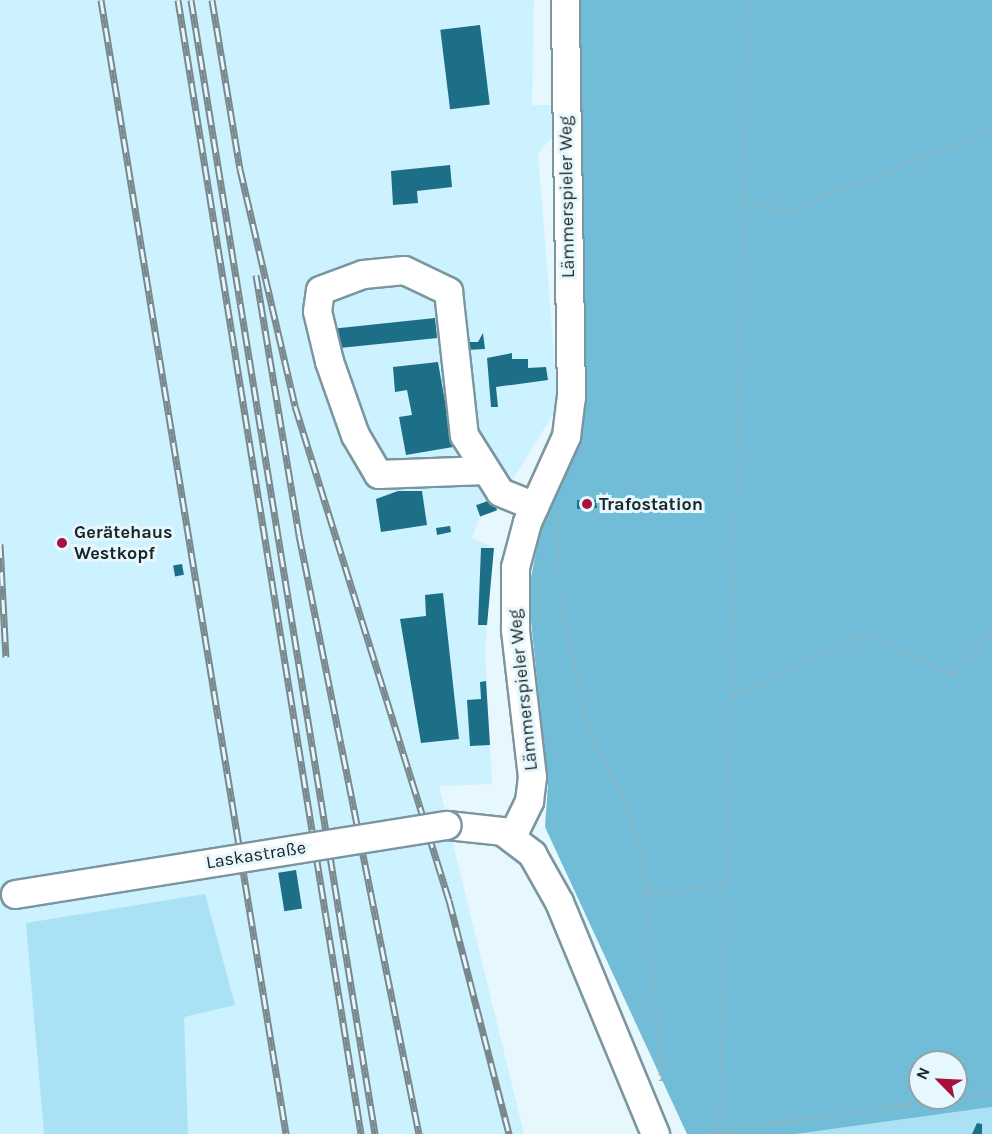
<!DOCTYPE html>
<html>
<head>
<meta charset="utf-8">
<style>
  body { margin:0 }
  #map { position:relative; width:992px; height:1134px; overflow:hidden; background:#e6f7fd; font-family:Karla,sans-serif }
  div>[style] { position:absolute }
  .built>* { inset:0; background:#ccf1ff }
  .green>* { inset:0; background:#aae1f5 }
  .forest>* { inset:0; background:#71bdd7 }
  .building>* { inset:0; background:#1d6f87; transform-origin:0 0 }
  .path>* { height:4px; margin-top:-2px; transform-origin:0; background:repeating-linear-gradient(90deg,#a0afb4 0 1.5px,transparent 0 6px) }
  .roads { filter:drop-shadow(2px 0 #7c96a0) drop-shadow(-2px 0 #7c96a0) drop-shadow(0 2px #7c96a0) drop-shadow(0 -2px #7c96a0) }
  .minor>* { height:27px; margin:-13.5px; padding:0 13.5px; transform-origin:13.5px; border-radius:13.5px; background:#fff }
  .rail>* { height:7px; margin-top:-3.5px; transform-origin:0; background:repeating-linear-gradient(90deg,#e6f7fd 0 14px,#7a888c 0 28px); box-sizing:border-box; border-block:2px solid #7a888c }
  .bridges { filter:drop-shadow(2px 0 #7c96a0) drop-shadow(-2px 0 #7c96a0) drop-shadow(0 2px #7c96a0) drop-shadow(0 -2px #7c96a0) }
  .minor-bridge>* { height:27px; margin:-13.5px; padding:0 13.5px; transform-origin:13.5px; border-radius:13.5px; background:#fff }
  .dots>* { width:16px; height:16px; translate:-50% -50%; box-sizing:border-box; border:3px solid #e6f7fd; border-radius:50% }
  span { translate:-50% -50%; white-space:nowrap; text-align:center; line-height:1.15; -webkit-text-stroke:6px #e6f7fd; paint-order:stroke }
  .street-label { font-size:18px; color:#192427 }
  .poi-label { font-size:18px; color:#192427; font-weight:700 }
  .left { translate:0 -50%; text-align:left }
  .north { position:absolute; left:908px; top:1050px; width:60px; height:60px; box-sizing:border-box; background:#e6f7fd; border:2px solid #94a3a7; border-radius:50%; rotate:294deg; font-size:16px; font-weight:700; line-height:24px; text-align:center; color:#192427 }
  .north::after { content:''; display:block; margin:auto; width:21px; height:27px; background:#a8113e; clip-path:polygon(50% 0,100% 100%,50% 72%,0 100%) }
</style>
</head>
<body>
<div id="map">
  <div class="built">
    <div style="clip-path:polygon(0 0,534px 0,532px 105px,553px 105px,555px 134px,538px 153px,558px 406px,515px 476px,480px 516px,472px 538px,493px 547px,485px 651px,492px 784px,439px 786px,524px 1134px,0 1134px)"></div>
  </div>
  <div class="green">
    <div style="clip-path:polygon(205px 894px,235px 1005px,184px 1017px,188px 1134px,44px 1134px,26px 923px)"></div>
    <div style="clip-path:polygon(992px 1107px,992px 1134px,796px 1134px)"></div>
  </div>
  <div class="forest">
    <div style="clip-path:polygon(evenodd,580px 0,992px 0,992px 1107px,796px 1134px,687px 1134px,545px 827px,548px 785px,528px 592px,540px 532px,569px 465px,580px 400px,580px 0,920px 1062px,956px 1062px,956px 1098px,920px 1098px,920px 1062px)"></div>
  </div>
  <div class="building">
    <div style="left:480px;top:25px;width:80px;height:40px;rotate:83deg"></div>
    <div style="clip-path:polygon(450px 165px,452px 187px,417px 191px,418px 203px,393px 205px,391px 171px)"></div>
    <div style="left:435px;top:318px;width:20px;height:105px;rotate:84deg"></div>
    <div style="clip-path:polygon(483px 333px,485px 349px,467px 350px,466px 342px,478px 342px)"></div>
    <div style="clip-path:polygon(512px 353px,512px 359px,528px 359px,528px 368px,546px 367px,548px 380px,496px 387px,498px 407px,491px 407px,487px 358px)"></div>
    <div style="clip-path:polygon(438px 362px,453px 447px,406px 455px,399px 417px,412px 415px,407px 390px,395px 392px,393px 367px)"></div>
    <div style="clip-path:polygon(398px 491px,422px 491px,427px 525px,381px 532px,376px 499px)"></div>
    <div style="left:493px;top:499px;width:12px;height:18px;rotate:70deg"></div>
    <div style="clip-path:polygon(577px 500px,596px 500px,597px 508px,577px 509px)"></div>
    <div style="clip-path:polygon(450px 526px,451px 532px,437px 535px,436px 528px)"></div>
    <div style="left:64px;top:537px;width:10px;height:6px;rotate:73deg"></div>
    <div style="clip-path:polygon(481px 548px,494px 548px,487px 625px,478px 625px)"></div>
    <div style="left:182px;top:564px;width:11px;height:9px;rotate:80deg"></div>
    <div style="clip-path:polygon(443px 593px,459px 739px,421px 743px,400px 619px,426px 616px,425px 595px)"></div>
    <div style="clip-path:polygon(486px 681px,490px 745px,470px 746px,467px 700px,481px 699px,480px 682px)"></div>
    <div style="left:296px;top:870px;width:39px;height:18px;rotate:81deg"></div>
    <div style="clip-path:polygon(977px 1123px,982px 1124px,982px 1134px,972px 1134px)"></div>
  </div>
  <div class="path">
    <div style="left:745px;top:201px;width:41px;rotate:15.4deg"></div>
    <div style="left:785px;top:212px;width:223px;rotate:-21.6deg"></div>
    <div style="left:557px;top:515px;width:90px;rotate:87.5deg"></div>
    <div style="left:561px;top:605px;width:135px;rotate:77.2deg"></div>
    <div style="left:591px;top:737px;width:78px;rotate:61.8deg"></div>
    <div style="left:628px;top:806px;width:66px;rotate:75.1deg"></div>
    <div style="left:645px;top:870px;width:213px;rotate:85.7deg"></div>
    <div style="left:729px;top:700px;width:149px;rotate:-25.9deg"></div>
    <div style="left:863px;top:635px;width:99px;rotate:23.7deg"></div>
    <div style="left:954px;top:675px;width:58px;rotate:-49.2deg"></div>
    <div style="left:649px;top:895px;width:79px;rotate:-8deg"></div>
    <div style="left:720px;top:1131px;width:275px;rotate:-8deg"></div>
    <div style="left:704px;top:1134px;width:16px;rotate:-11deg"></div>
    <div style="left:720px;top:1131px;width:1131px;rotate:-88.53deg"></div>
  </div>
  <div class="roads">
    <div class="minor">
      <div style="left:485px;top:470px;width:107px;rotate:177.9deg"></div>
      <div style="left:378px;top:474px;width:45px;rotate:-120.5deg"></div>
      <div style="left:355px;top:435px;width:78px;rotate:-109.4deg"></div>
      <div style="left:329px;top:361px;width:51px;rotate:-103.5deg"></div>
      <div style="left:317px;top:311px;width:21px;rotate:-82deg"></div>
      <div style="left:320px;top:290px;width:46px;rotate:-20.4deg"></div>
      <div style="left:363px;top:274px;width:41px;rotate:-5.6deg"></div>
      <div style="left:404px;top:270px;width:49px;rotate:25.5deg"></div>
      <div style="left:448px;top:291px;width:145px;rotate:83.7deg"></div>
      <div style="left:464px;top:435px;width:67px;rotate:57.7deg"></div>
      <div style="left:500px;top:492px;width:37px;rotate:22deg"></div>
      <div style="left:447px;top:825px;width:55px;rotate:6.2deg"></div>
      <div style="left:502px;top:831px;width:38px;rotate:37deg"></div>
      <div style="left:532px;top:854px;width:55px;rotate:60.6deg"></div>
      <div style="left:559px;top:902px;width:251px;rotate:67.5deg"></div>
      <div style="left:512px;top:836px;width:39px;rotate:-64deg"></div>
      <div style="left:529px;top:801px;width:24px;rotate:-83deg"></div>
      <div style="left:532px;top:777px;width:149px;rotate:-96.6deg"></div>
      <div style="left:515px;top:629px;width:62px;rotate:-90deg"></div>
      <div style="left:515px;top:567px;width:47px;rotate:-75.1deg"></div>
      <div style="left:527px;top:522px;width:94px;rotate:-65.6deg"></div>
      <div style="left:566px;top:436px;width:39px;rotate:-83deg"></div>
      <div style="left:571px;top:397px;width:397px;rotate:-90.9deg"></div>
    </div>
  </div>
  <div class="rail">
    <div style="left:101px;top:0;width:1149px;rotate:80.73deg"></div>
    <div style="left:178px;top:0;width:1149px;rotate:80.83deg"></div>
    <div style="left:191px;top:0;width:1149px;rotate:80.78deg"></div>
    <div style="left:212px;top:0;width:171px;rotate:80.6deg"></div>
    <div style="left:240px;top:169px;width:243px;rotate:76.9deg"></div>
    <div style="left:295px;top:406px;width:517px;rotate:72.69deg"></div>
    <div style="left:449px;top:900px;width:242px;rotate:75.6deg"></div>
    <div style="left:256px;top:275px;width:264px;rotate:80.6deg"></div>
    <div style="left:299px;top:535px;width:611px;rotate:78.67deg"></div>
    <div style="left:0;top:544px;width:113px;rotate:87deg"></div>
  </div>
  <div class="bridges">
    <div class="minor-bridge">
      <div style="left:15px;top:894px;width:437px;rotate:-9.1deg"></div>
    </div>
  </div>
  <div class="dots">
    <div style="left:587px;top:504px;background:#a8113e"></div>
    <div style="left:62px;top:543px;background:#a8113e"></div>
  </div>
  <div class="street-label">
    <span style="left:567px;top:197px;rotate:-91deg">Lämmerspieler Weg</span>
    <span style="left:523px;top:690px;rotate:-96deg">Lämmerspieler Weg</span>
    <span style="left:256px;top:855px;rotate:-9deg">Laskastraße</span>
  </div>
  <div class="poi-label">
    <span class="left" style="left:599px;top:504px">Trafostation</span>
    <span class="left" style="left:74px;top:543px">Gerätehaus<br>Westkopf</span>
  </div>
  <div class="north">N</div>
</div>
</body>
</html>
